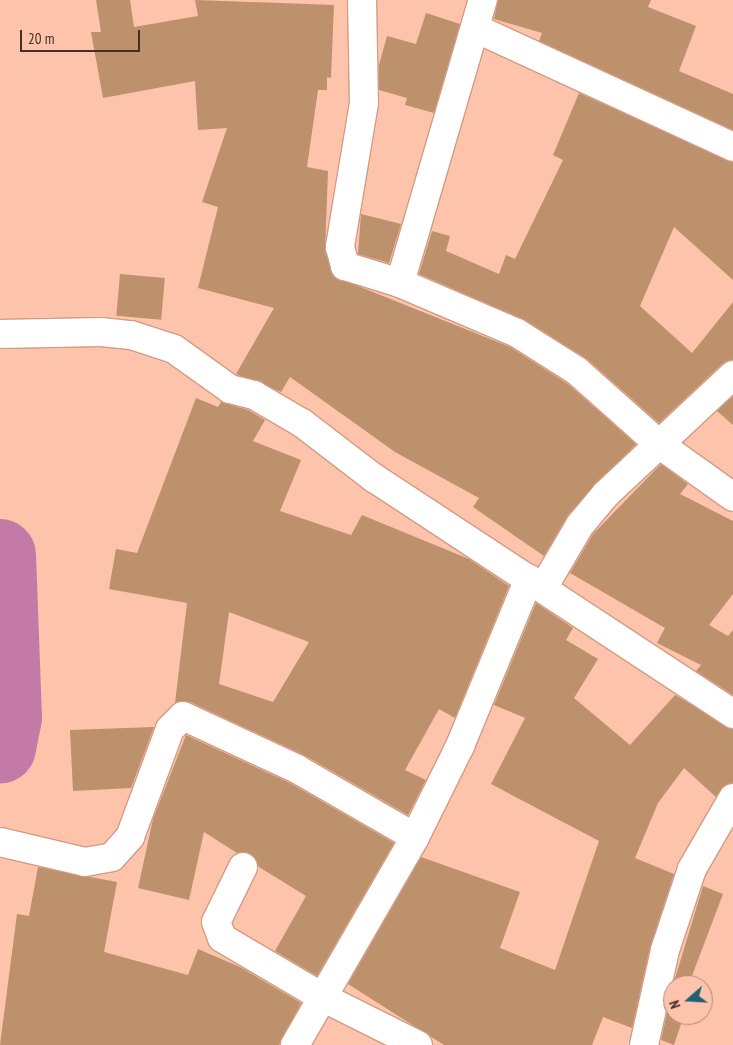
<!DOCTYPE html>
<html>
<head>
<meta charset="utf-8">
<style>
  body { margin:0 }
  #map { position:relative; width:733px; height:1045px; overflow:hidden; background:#fdc3ab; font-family:"PT Sans Narrow",sans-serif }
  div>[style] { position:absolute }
  .river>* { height:72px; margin:-36px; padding:0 36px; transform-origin:36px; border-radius:36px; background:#c37aa7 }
  .building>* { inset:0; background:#bd916b; transform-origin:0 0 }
  .roads { filter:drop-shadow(1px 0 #d39b84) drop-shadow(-1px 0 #d39b84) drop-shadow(0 1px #d39b84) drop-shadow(0 -1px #d39b84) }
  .street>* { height:28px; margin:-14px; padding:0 14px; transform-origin:14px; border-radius:14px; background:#fff }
  .secondary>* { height:28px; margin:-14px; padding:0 14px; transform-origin:14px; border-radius:14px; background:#fff }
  span { translate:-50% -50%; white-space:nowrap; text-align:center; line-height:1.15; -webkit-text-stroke:5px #fdc3ab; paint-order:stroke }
  .north { position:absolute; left:663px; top:975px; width:50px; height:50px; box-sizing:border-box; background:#fdc3ab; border:1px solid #b38775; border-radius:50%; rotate:251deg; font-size:14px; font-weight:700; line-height:20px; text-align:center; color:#442e25 }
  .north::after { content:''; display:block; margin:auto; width:18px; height:22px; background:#1f6075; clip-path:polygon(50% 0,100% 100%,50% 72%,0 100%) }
  .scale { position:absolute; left:20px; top:30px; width:120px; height:22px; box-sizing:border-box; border:2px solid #442e25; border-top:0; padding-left:6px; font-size:15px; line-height:18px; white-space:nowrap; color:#442e25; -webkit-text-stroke:4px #fdc3ab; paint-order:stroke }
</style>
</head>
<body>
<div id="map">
  <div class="river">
    <div style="left:0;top:555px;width:162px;rotate:87.9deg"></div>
    <div style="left:6px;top:717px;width:31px;rotate:101deg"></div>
  </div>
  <div class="building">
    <div style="clip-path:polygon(96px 0,130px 0,134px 27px,198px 16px,195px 0,334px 5px,331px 78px,327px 77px,327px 90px,318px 90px,307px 167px,328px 171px,325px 251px,333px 276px,510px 347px,568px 384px,636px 444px,568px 515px,544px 556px,473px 507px,479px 498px,395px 452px,290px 377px,281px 392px,236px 374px,274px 308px,198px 288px,218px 207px,202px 202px,227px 128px,198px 130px,195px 81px,103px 98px,91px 32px,101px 32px)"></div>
    <div style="clip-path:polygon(498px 0,651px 0,648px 7px,696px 26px,679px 71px,733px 94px,733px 130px,539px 41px,542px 33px,494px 19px)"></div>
    <div style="clip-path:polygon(426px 13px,460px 24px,434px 113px,405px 105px,407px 98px,379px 90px,379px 65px,387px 36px,416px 44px)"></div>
    <div style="clip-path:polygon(579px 93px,733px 162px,733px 280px,674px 227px,640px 306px,692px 353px,733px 302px,733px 360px,722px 364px,659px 423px,587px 359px,525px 320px,419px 274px,432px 231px,450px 236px,446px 251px,499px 274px,506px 255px,515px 259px,563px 160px,553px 155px)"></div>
    <div style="clip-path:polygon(361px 214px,401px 224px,389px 263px,358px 254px)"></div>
    <div style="left:120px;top:274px;width:45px;height:42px;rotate:5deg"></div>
    <div style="clip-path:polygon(733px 396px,733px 425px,717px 411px)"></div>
    <div style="clip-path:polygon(evenodd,196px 398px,218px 407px,221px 402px,248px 410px,265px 420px,253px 441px,301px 460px,280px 511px,351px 535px,362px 515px,469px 559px,509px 586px,455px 718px,439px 709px,405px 770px,426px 780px,408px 815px,304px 755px,190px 702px,175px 703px,187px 603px,109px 589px,116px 549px,137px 553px,196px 398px,229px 612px,309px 642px,273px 702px,219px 684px,229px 612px)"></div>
    <div style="clip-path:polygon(661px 464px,688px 484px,680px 494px,733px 521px,733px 594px,709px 625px,728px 636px,733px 630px,733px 695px,696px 671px,701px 665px,657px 643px,665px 628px,570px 573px,593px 534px)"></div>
    <div style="clip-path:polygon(536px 603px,573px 628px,566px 640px,598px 659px,574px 698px,630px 745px,675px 695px,733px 729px,733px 782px,716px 797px,684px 768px,658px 803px,635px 858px,674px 874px,650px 947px,632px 1028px,603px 1017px,592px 1045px,444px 1045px,348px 984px,421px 857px,520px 892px,500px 948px,555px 970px,599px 841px,491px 784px,525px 718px,494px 705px)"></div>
    <div style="clip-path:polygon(154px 727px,131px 788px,73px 791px,70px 730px)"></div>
    <div style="clip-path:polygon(186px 735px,290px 783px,394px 843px,317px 976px,275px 951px,306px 896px,259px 867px,249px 853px,237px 853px,204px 832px,189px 900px,138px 888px,153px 819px)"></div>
    <div style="clip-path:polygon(38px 867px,117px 882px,104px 952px,188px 975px,198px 949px,240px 967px,301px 1003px,279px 1045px,0 1045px,17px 914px,29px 916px)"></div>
    <div style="clip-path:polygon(703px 886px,723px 894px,690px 981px,695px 985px,673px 985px)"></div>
    <div style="clip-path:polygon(673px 986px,673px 1015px,684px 1015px,674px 1045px,661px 1040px)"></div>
  </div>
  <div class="roads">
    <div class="street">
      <div style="left:362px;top:0;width:103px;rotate:88.9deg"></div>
      <div style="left:364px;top:103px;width:146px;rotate:99.5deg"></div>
      <div style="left:340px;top:247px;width:20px;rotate:75deg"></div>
      <div style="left:345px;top:266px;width:58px;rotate:17.2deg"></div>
      <div style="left:400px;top:283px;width:127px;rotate:23.1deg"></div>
      <div style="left:517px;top:333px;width:71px;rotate:32.3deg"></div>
      <div style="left:577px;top:371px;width:110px;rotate:41.7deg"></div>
      <div style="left:659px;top:444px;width:91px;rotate:35.6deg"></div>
      <div style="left:477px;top:29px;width:282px;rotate:24.7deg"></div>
      <div style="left:400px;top:283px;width:295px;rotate:-73.7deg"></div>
      <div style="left:543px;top:588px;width:73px;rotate:-59.6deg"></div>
      <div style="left:580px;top:525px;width:40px;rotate:-50deg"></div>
      <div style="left:606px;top:494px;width:174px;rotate:-43.1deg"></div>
      <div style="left:0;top:842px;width:87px;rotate:13.2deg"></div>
      <div style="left:85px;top:862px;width:27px;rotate:-10deg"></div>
      <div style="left:112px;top:857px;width:27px;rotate:-48deg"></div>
      <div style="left:130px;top:837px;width:115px;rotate:-69.7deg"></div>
      <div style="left:170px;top:729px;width:18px;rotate:-45deg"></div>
      <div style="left:183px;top:716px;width:126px;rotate:24.9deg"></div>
      <div style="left:297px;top:769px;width:136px;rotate:30deg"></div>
      <div style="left:243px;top:867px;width:61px;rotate:116.1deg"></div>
      <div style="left:216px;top:922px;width:17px;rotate:69deg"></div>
      <div style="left:222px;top:938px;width:118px;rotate:30.5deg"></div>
      <div style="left:324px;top:998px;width:105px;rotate:26.6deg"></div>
      <div style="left:295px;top:1045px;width:240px;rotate:-60deg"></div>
      <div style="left:415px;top:837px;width:102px;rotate:-63.7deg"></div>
      <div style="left:460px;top:746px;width:181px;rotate:-67.6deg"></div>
      <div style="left:644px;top:1045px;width:97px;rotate:-77.5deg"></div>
      <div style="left:665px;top:950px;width:85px;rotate:-71.6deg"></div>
      <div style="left:692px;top:869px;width:82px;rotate:-60deg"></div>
    </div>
    <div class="secondary">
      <div style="left:0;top:334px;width:101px;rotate:-1.1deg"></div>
      <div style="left:101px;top:332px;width:30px;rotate:6deg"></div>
      <div style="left:131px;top:335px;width:45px;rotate:18deg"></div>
      <div style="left:174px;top:349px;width:69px;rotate:35.5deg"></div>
      <div style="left:230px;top:389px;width:25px;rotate:14deg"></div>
      <div style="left:254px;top:395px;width:56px;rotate:30.3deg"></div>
      <div style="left:302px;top:423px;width:91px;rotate:37.4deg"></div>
      <div style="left:374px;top:478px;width:430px;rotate:33.3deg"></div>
    </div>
  </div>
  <div class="north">N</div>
  <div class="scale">20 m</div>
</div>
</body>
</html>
